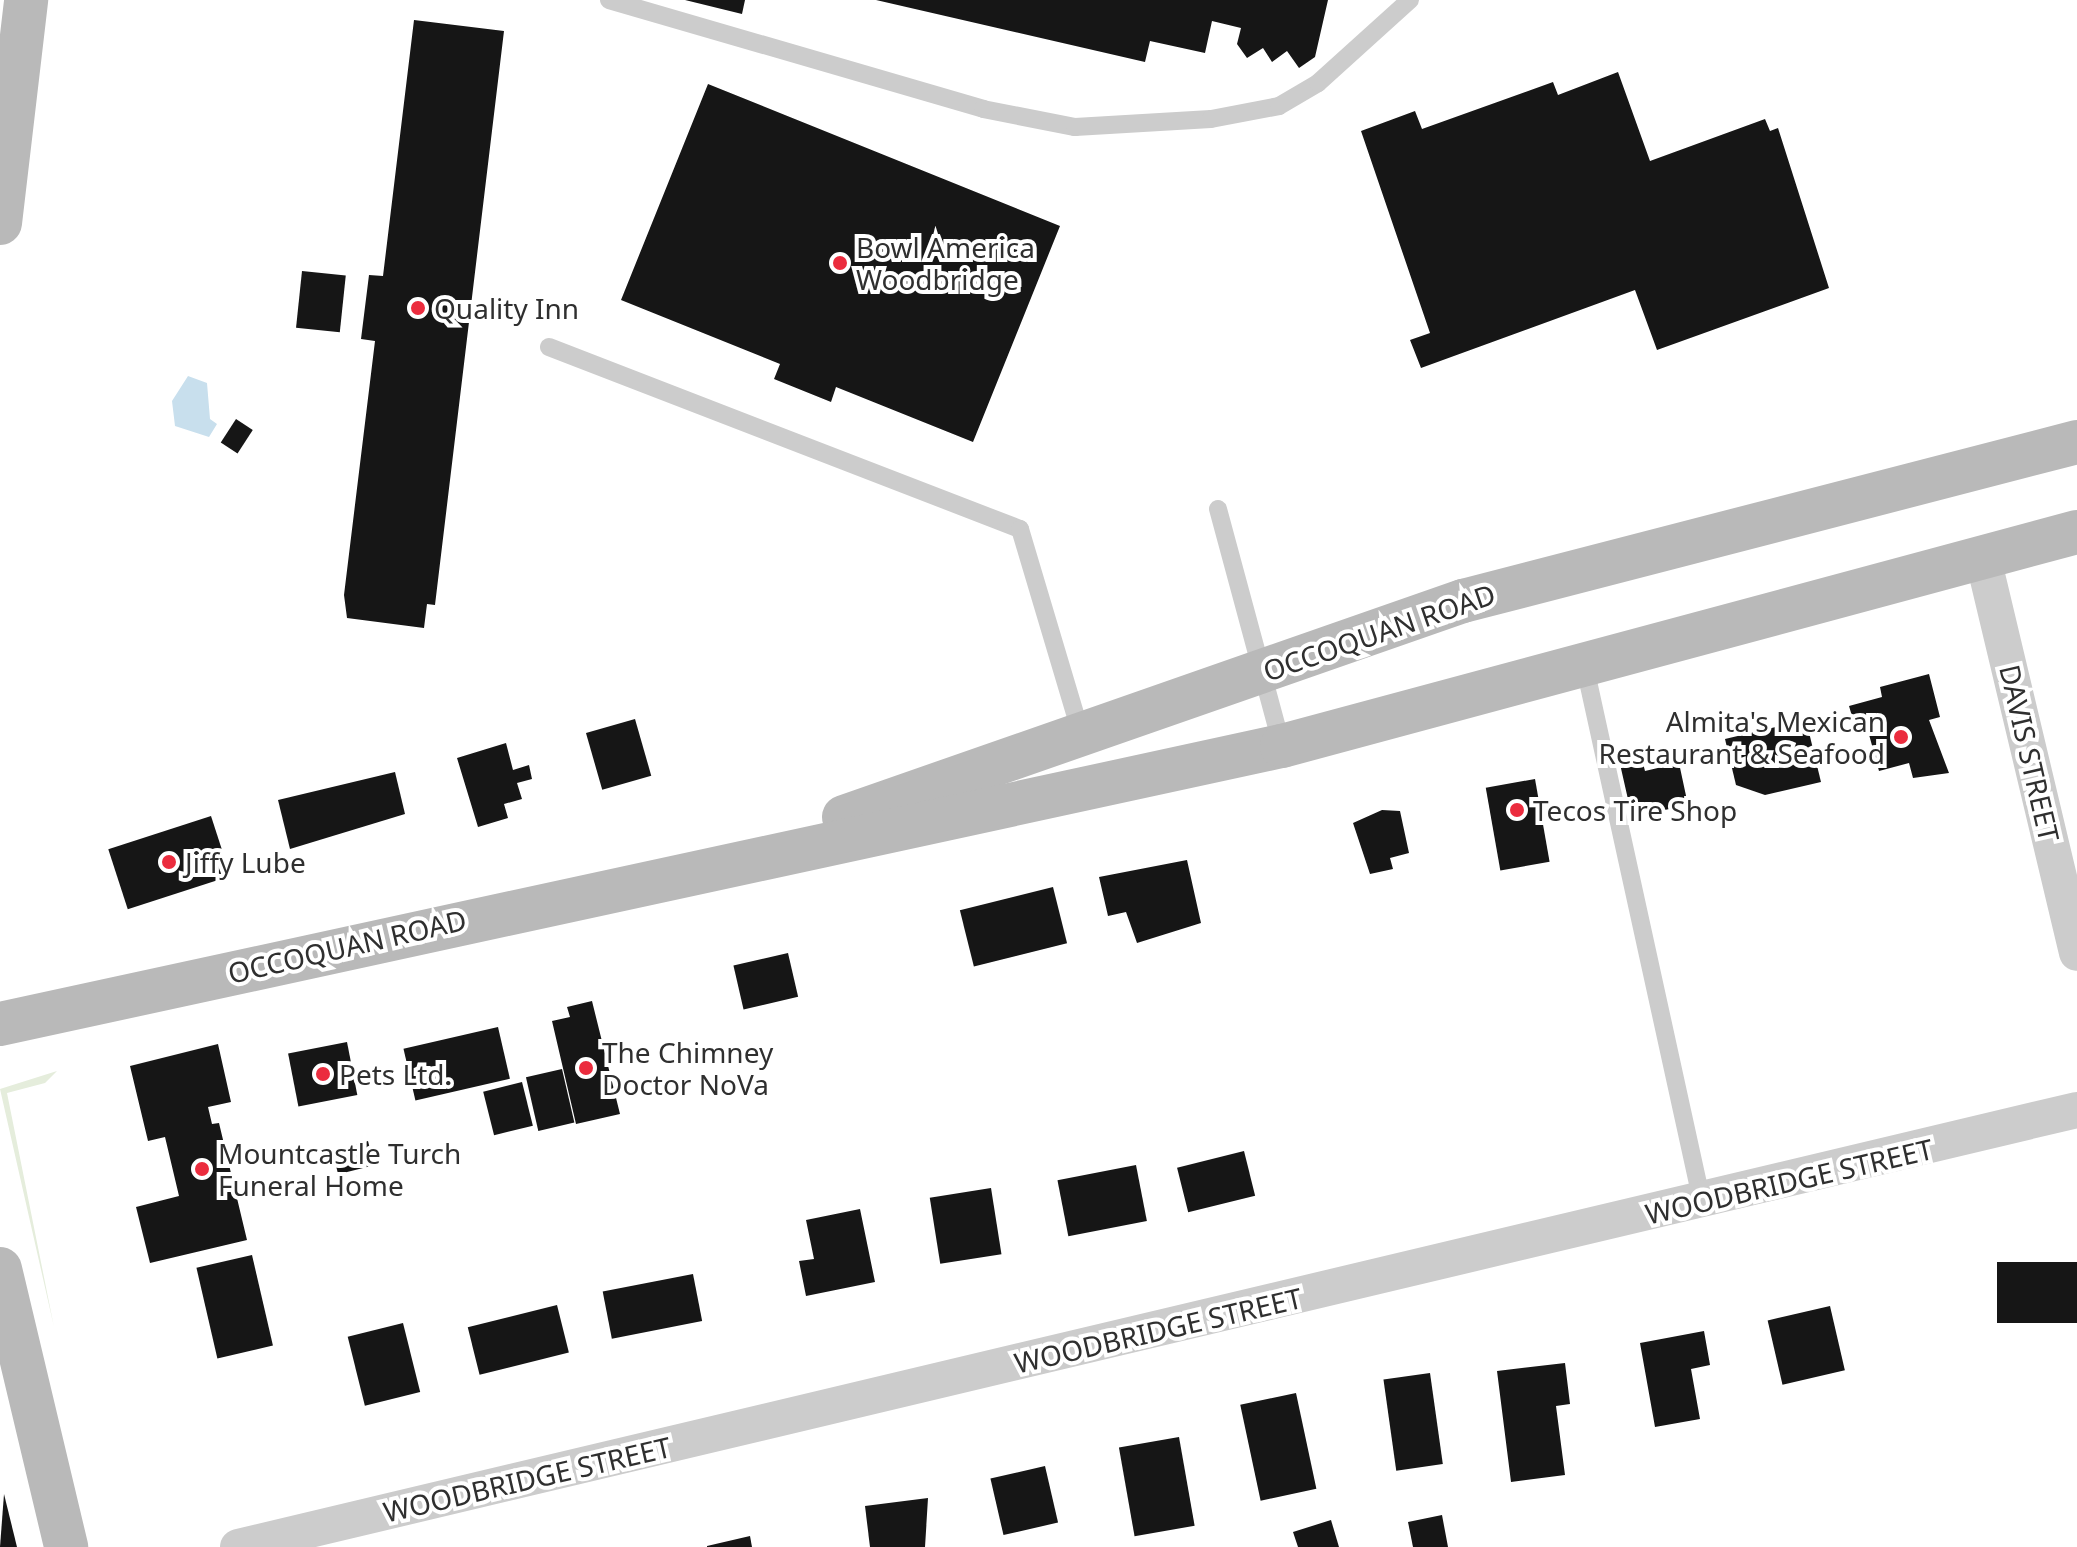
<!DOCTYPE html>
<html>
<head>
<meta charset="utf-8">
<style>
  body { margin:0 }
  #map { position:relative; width:2077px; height:1547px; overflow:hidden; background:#fff; font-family:"Noto Sans",sans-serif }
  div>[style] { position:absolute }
  .green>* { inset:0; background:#e5eddc }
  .water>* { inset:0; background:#c8dfed }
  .building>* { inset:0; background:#161616; transform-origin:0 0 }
  .lane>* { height:18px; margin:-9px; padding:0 9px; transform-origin:9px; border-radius:9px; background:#ccc }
  .street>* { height:36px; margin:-18px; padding:0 18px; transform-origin:18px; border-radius:18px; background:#ccc }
  .secondary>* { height:44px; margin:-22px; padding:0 22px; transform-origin:22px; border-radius:22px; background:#b9b9b9 }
  .dots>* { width:22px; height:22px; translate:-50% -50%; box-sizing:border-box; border:4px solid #fff; border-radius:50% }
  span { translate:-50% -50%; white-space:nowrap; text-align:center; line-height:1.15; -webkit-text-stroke:8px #fff; paint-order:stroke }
  .poi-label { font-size:28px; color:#2f2f2f }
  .left { translate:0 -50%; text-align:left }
  .right { translate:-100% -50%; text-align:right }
  .street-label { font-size:28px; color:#2f2f2f }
</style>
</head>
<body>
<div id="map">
  <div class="green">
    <div style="clip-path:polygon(57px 1071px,45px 1083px,7px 1093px,54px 1327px,0 1089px)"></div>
  </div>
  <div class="water">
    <div style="clip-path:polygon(188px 376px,207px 383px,210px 419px,217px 424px,209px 437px,175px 426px,172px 401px)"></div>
  </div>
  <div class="building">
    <div style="clip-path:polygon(685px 0,745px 0,742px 14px)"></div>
    <div style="clip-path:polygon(876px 0,1328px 0,1315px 57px,1299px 68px,1287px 51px,1272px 62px,1263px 48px,1247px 58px,1237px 44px,1241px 28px,1212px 21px,1205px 53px,1150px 41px,1145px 62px)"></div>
    <div style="clip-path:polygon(414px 20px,504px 31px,435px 605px,427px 604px,424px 628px,347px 618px,344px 595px,375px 341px,361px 339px,369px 275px,383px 276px)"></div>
    <div style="clip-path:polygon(1618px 72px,1650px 161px,1765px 119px,1770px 131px,1778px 128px,1829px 288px,1657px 350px,1635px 290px,1421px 368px,1410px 340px,1430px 333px,1361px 131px,1415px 111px,1422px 129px,1553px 82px,1558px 95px)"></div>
    <div style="clip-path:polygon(708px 84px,1060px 226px,973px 442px,836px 387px,831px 402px,774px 379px,780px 364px,621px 300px)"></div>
    <div style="left:302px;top:271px;width:44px;height:57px;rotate:6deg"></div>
    <div style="left:236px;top:419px;width:20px;height:28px;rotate:33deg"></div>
    <div style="clip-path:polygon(1929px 674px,1940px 717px,1929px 720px,1949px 773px,1913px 778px,1909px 763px,1879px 771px,1865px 720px,1854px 723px,1849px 706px,1882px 697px,1880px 687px)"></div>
    <div style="left:635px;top:719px;width:59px;height:51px;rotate:74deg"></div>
    <div style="clip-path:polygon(1806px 720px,1821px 782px,1765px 795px,1736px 785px,1725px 739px)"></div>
    <div style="clip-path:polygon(506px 743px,513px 770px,529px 765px,532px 779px,517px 783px,522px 799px,504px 804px,508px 818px,478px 827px,457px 758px)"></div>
    <div style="clip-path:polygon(1642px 759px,1645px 771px,1679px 763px,1688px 805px,1632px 817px,1620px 764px)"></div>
    <div style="clip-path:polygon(395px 772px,405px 814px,290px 849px,278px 800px)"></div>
    <div style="left:1535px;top:779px;width:84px;height:50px;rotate:80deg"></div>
    <div style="clip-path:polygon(1382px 810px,1400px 811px,1409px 853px,1390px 858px,1393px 869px,1370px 874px,1353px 823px)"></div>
    <div style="left:211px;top:816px;width:63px;height:108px;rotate:72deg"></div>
    <div style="clip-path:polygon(1187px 860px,1201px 923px,1137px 943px,1126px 912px,1108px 916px,1099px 877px)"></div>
    <div style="left:1053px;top:887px;width:58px;height:96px;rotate:76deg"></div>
    <div style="left:788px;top:953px;width:45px;height:56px;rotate:77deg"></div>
    <div style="clip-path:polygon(592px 1001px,620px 1114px,576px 1124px,552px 1021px,570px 1017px,567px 1007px)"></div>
    <div style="left:498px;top:1027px;width:53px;height:97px;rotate:77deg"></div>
    <div style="left:347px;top:1042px;width:54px;height:60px;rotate:79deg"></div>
    <div style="clip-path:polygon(218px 1044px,231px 1102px,208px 1107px,212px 1124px,219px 1123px,247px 1240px,150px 1263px,136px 1207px,179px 1196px,165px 1137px,148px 1141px,130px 1066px)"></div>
    <div style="left:562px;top:1069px;width:55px;height:37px;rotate:77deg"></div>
    <div style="left:522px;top:1082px;width:45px;height:40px;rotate:76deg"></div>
    <div style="left:368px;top:1141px;width:25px;height:37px;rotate:76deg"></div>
    <div style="left:1244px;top:1151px;width:46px;height:69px;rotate:76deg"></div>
    <div style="left:1136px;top:1165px;width:57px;height:80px;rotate:79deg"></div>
    <div style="left:991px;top:1188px;width:67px;height:62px;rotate:81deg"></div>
    <div style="clip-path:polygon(860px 1209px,875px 1282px,806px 1296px,799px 1261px,814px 1259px,806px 1220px)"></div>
    <div style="left:252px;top:1255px;width:93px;height:57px;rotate:77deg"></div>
    <div style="left:2077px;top:1262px;width:61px;height:80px;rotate:90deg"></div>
    <div style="left:693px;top:1274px;width:48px;height:92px;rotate:79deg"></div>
    <div style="left:557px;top:1305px;width:49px;height:92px;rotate:76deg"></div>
    <div style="left:1830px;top:1306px;width:66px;height:64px;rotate:77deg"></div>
    <div style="left:403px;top:1323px;width:71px;height:57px;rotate:76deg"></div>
    <div style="clip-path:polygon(1704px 1331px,1710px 1365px,1691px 1369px,1700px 1419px,1655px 1427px,1640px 1343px)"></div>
    <div style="clip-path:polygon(1565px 1363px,1570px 1404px,1556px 1406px,1565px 1475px,1511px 1482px,1497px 1371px)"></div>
    <div style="left:1430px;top:1373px;width:92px;height:47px;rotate:82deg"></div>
    <div style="left:1296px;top:1393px;width:98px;height:57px;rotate:78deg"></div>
    <div style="left:1179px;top:1437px;width:90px;height:61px;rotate:80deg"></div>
    <div style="left:1045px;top:1466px;width:58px;height:56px;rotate:77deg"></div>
    <div style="clip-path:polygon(4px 1494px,17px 1547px,0 1547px)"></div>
    <div style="clip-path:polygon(928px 1498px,925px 1547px,870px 1547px,865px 1506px)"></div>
    <div style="clip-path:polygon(1442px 1515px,1448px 1547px,1413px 1547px,1408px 1522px)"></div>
    <div style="clip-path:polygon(1331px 1520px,1339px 1547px,1298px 1547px,1293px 1532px)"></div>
    <div style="clip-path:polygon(750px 1536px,752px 1547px,707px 1547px,707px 1546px)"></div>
  </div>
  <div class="lane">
    <div style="left:609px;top:0;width:390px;rotate:16.2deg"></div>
    <div style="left:983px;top:109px;width:94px;rotate:11.1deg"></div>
    <div style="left:1075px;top:127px;width:136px;rotate:-3.4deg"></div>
    <div style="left:1211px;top:119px;width:69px;rotate:-10.8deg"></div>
    <div style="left:1279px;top:106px;width:45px;rotate:-30.5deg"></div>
    <div style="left:1318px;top:83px;width:124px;rotate:-42.1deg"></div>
    <div style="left:549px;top:347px;width:505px;rotate:21.13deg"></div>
    <div style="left:1020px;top:529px;width:213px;rotate:73.4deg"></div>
    <div style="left:1218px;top:509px;width:245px;rotate:74.9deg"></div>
    <div style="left:1584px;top:663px;width:552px;rotate:77.65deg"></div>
  </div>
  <div class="street">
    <div style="left:1982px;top:554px;width:410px;rotate:76.6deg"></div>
    <div style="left:238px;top:1547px;width:1890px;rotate:-13.37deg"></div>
  </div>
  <div class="secondary">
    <div style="left:0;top:223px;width:225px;rotate:-83.3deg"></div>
    <div style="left:844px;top:817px;width:656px;rotate:-19.24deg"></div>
    <div style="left:1463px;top:601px;width:634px;rotate:-14.52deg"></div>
    <div style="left:0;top:1024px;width:1312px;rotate:-12.24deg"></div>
    <div style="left:1282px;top:746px;width:823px;rotate:-15.07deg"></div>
    <div style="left:0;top:1269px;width:286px;rotate:76.6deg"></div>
  </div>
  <div class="dots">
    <div style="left:840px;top:263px;background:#eb2c3e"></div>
    <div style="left:418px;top:308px;background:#eb2c3e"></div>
    <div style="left:1901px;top:737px;background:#eb2c3e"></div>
    <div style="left:1517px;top:810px;background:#eb2c3e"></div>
    <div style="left:169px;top:862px;background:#eb2c3e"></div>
    <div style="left:586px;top:1068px;background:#eb2c3e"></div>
    <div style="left:323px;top:1074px;background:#eb2c3e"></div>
    <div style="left:202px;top:1169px;background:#eb2c3e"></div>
  </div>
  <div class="poi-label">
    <span class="left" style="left:856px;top:263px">Bowl America<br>Woodbridge</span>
    <span class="left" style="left:434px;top:308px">Quality Inn</span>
    <span class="right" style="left:1885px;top:737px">Almita's Mexican<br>Restaurant &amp; Seafood</span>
    <span class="left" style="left:1533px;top:810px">Tecos Tire Shop</span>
    <span class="left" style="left:185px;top:862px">Jiffy Lube</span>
    <span class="left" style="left:602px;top:1068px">The Chimney<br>Doctor NoVa</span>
    <span class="left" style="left:339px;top:1074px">Pets Ltd.</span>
    <span class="left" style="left:218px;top:1169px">Mountcastle Turch<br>Funeral Home</span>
  </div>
  <div class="street-label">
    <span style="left:1379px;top:632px;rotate:-19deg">OCCOQUAN ROAD</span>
    <span style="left:2030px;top:753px;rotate:77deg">DAVIS STREET</span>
    <span style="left:347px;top:946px;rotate:-13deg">OCCOQUAN ROAD</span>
    <span style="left:1789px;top:1181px;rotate:-13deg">WOODBRIDGE STREET</span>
    <span style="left:1158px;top:1330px;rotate:-13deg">WOODBRIDGE STREET</span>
    <span style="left:527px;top:1479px;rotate:-13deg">WOODBRIDGE STREET</span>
  </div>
</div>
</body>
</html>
